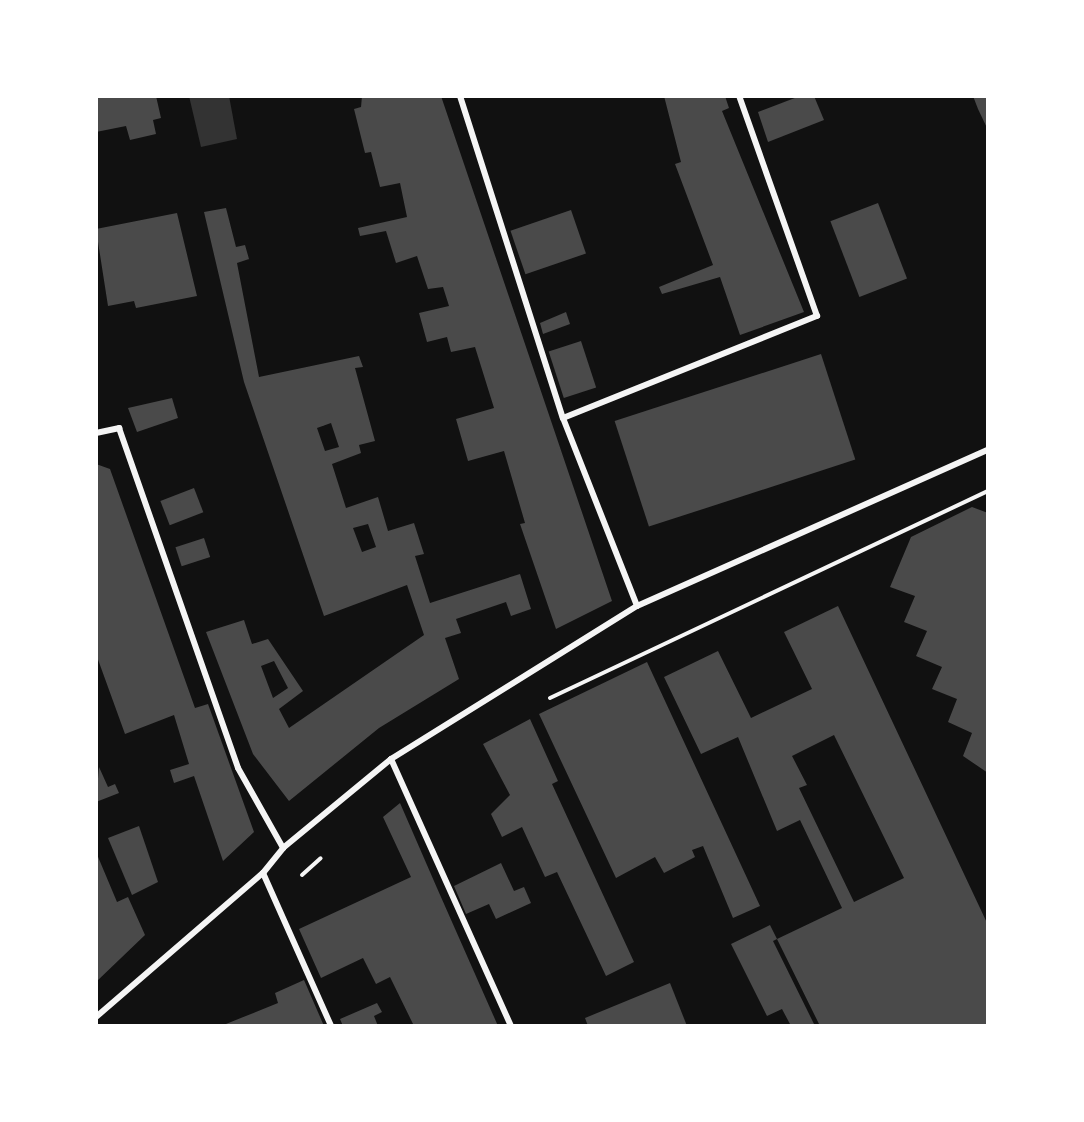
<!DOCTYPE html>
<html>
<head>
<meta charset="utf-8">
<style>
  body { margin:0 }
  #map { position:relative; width:1084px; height:1122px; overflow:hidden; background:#111; font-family:"PT Sans",sans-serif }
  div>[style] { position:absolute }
  .water>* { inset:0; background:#333 }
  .building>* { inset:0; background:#4a4a4a; transform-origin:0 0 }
  .path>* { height:4px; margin:-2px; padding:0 2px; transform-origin:2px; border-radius:2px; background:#f5f5f5 }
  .minor>* { height:6px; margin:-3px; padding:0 3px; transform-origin:3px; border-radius:3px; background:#f5f5f5 }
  span { translate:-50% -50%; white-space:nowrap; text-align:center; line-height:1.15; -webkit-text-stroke:4.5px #fff; paint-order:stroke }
  .frame { position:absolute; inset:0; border:98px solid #fff; pointer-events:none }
</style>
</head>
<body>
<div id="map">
  <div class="water">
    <div style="clip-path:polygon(189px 96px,229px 96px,237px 139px,201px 147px)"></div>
  </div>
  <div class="building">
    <div style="clip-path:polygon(96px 96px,156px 96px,161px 118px,153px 120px,156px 134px,130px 140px,126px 126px,96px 132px)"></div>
    <div style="clip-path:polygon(362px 96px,441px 96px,612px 601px,556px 629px,520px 524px,525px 523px,504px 451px,468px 461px,456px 419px,494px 408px,475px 347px,451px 352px,447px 337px,427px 342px,419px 313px,449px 306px,443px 287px,428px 289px,417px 256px,396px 263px,386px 231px,360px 236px,358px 228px,407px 217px,400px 183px,380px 187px,371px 152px,365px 153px,354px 109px,361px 107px)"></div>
    <div style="clip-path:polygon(664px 96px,725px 96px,729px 108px,722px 111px,804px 312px,740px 335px,720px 277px,662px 294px,659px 287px,713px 265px,675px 164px,681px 162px)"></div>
    <div style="clip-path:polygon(800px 96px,814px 96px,824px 120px,768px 142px,758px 112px)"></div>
    <div style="clip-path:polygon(973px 96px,988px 96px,988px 130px,978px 109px)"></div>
    <div style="left:878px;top:203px;width:81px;height:51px;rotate:69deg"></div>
    <div style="clip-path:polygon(evenodd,226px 208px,236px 247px,245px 245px,249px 259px,237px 263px,259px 377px,359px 356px,363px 367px,355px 368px,375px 441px,359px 445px,361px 453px,332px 464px,346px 508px,378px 497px,388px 531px,414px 523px,424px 554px,415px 556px,430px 603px,520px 574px,531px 609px,511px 616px,506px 602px,456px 619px,461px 633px,445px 638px,459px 679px,379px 728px,289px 801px,253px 754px,206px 632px,244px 620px,252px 644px,268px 639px,303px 691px,279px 709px,289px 728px,424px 635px,407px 585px,324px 616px,244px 382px,204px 212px,226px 208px,331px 423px,339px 447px,325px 451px,317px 428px,331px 423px,226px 208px,368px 524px,376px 547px,362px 552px,353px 528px,368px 524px,226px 208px,274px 661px,288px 688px,273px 698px,261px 666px,274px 661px)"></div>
    <div style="left:571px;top:210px;width:46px;height:64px;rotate:71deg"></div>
    <div style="clip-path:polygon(177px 213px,197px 296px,136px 308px,134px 301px,108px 306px,96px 229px)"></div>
    <div style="clip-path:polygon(566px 312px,570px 324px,543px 334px,540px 323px)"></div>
    <div style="left:581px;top:341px;width:49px;height:34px;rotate:72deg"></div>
    <div style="left:821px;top:354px;width:111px;height:217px;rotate:72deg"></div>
    <div style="clip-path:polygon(172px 398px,178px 418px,137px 432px,128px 408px)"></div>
    <div style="clip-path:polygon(96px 464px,110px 469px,195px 708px,208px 704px,254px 832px,223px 861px,194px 776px,174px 783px,170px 770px,189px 764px,174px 715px,125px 734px,96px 654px)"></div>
    <div style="left:194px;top:488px;width:26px;height:36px;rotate:69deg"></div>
    <div style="clip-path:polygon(972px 507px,988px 513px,988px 773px,963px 756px,972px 733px,948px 722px,957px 699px,932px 689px,942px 667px,916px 656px,927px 631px,904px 622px,915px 596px,890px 587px,911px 537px)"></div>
    <div style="left:204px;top:538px;width:20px;height:30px;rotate:72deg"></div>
    <div style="clip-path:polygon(evenodd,838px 606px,988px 925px,988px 1026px,820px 1026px,777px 939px,842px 908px,800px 820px,777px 831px,738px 737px,701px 754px,664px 677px,718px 651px,751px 718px,812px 689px,784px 632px,838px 606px,834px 735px,904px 878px,854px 902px,799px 788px,807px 785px,792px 756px,834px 735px)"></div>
    <div style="clip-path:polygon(647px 662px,760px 906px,733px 918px,703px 846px,692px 850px,695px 857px,664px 873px,655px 857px,616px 878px,539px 714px)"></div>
    <div style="clip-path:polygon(530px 719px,558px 781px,552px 784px,634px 962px,606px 976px,557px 872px,545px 877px,522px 827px,502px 837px,491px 814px,510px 795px,483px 744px)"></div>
    <div style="clip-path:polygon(99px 767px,108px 787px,115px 784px,119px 793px,96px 802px)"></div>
    <div style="clip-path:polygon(400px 803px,437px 888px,498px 1026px,414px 1026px,390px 977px,376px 984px,363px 958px,321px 978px,299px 929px,411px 877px,383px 817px)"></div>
    <div style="clip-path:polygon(139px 826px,158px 882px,132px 895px,108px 838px)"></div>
    <div style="clip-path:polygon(96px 852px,117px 902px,128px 897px,145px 935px,96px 982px)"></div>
    <div style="clip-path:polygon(501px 863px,514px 891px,524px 887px,531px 903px,496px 919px,489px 904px,466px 914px,454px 886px)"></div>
    <div style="clip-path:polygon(770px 925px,777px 939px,773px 941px,815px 1026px,791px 1026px,782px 1009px,767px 1016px,731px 944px)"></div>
    <div style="clip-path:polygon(304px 980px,324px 1026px,221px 1026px,278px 1003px,275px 993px)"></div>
    <div style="clip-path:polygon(670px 983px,687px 1026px,588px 1026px,585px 1018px)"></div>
    <div style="clip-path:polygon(377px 1003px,382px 1012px,374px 1016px,378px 1026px,343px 1026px,340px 1019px)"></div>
  </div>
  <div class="path">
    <div style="left:550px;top:698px;width:484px;rotate:-25.3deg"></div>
    <div style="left:302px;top:875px;width:25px;rotate:-42deg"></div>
  </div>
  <div class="minor">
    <div style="left:460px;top:96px;width:338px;rotate:72.3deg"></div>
    <div style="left:563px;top:418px;width:202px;rotate:68.5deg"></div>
    <div style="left:563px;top:418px;width:274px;rotate:-21.9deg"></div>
    <div style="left:817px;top:316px;width:233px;rotate:-109.5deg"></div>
    <div style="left:96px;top:433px;width:24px;rotate:-12deg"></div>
    <div style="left:119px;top:428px;width:360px;rotate:70.7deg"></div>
    <div style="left:238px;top:768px;width:92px;rotate:60.6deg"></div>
    <div style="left:391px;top:759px;width:293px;rotate:65.8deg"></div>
    <div style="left:263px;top:873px;width:167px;rotate:66deg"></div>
    <div style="left:96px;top:1017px;width:221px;rotate:-40.8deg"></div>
    <div style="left:263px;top:873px;width:32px;rotate:-51deg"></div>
    <div style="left:283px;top:848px;width:140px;rotate:-39.5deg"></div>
    <div style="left:391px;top:759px;width:290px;rotate:-31.9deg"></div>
    <div style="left:637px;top:606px;width:384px;rotate:-24deg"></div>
  </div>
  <div class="frame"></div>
</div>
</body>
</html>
